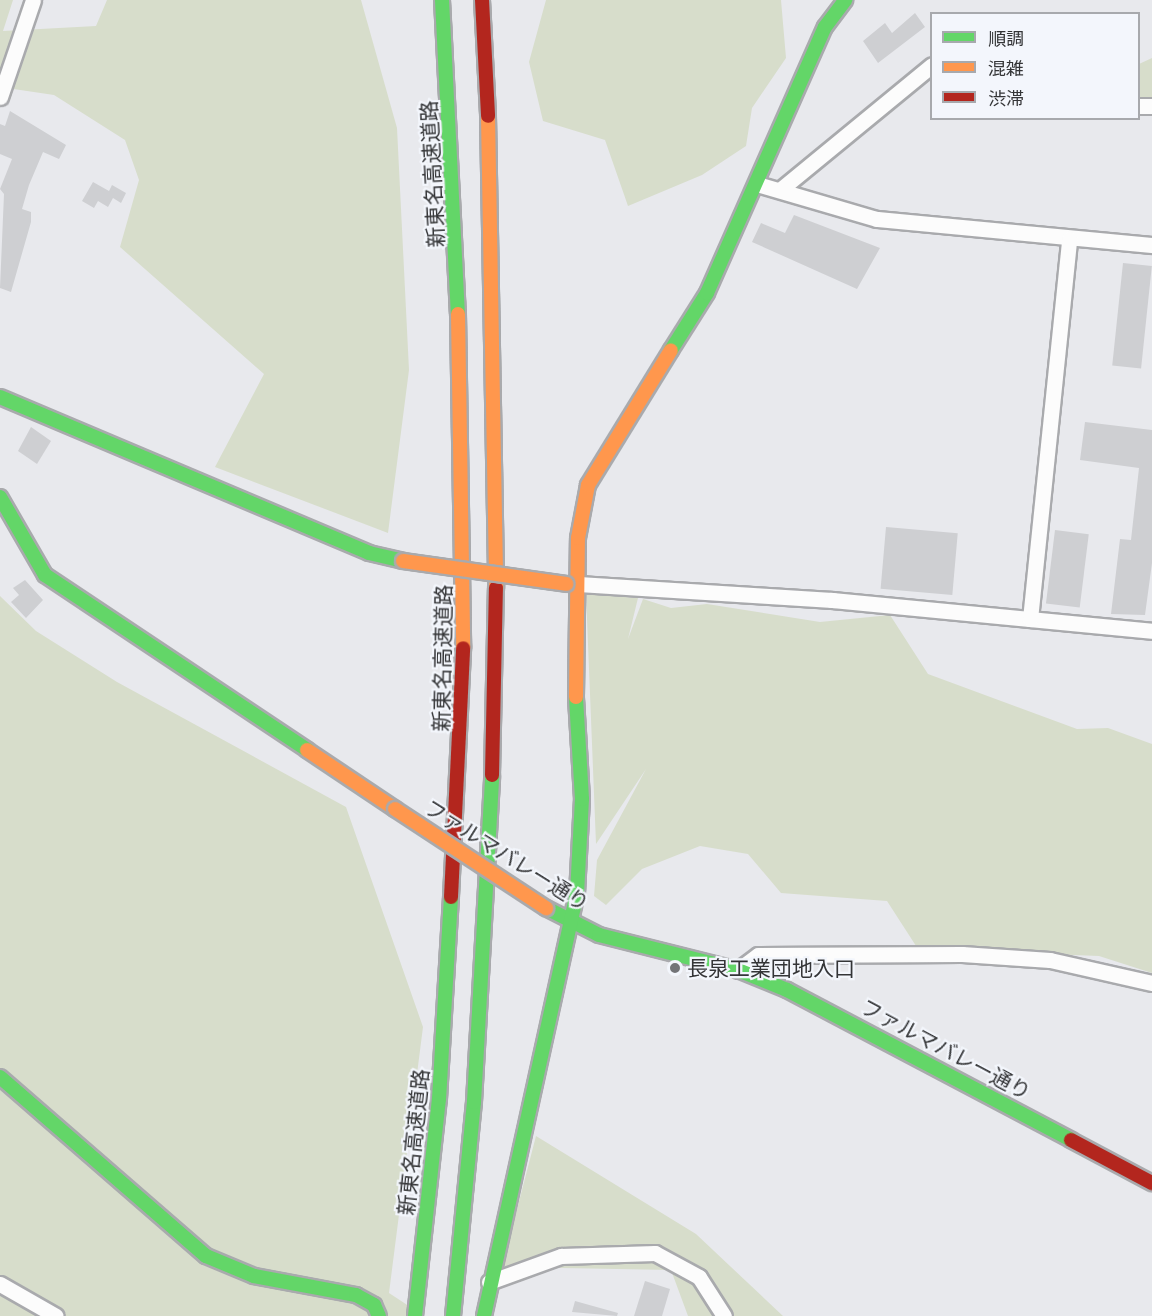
<!DOCTYPE html>
<html>
<head>
<meta charset="utf-8">
<style>
  body { margin:0 }
  #map { position:relative; width:1152px; height:1316px; overflow:hidden; background:#e8e9ed; font-family:Barlow,"Noto Sans JP",sans-serif }
  div>[style] { position:absolute }
  .green>* { inset:0; background:#d7ddcb }
  .building>* { inset:0; background:#cecfd2; transform-origin:0 0 }
  .roads { filter:drop-shadow(2px 0 #a9aaad) drop-shadow(-2px 0 #a9aaad) drop-shadow(0 2px #a9aaad) drop-shadow(0 -2px #a9aaad) }
  .street>* { height:15px; margin:-7.5px; padding:0 7.5px; transform-origin:7.5px; border-radius:7.5px; background:#fcfcfc }
  .fast>* { height:14px; margin:-7px; padding:0 7px; transform-origin:7px; border-radius:7px; background:#63d668 }
  .slow>* { height:14px; margin:-7px; padding:0 7px; transform-origin:7px; border-radius:7px; background:#ff974d }
  .jam>* { height:14px; margin:-7px; padding:0 7px; transform-origin:7px; border-radius:7px; background:#b3261e }
  .bridges { filter:drop-shadow(2px 0 #a9aaad) drop-shadow(-2px 0 #a9aaad) drop-shadow(0 2px #a9aaad) drop-shadow(0 -2px #a9aaad) }
  .slow-bridge>* { height:14px; margin:-7px; padding:0 7px; transform-origin:7px; border-radius:7px; background:#ff974d }
  .dots>* { width:16px; height:16px; translate:-50% -50%; box-sizing:border-box; border:3px solid #f3f6fc; border-radius:50% }
  span { translate:-50% -50%; white-space:nowrap; text-align:center; line-height:1.15; -webkit-text-stroke:4.5px #f3f6fc; paint-order:stroke }
  .street-label { font-size:21px; color:#343537 }
  .poi-label { font-size:21px; color:#343537 }
  .left { translate:0 -50%; text-align:left }
  .legend { position:absolute; left:930px; top:12px; width:210px; height:108px; box-sizing:border-box; background:#f3f6fc; border:2px solid #a7a9ad; margin:0; padding:8px 10px; list-style:none; font-size:18px; color:#343537 }
  .legend li { display:flex; align-items:center; gap:12px; height:30px }
  .legend b { width:30px; border:2px solid #a7a9ad }
</style>
</head>
<body>
<div id="map">
  <div class="green">
    <div style="clip-path:polygon(0 0,13px 0,3px 31px,96px 26px,107px 0,361px 0,397px 128px,409px 370px,388px 533px,215px 467px,264px 374px,120px 247px,139px 180px,125px 140px,54px 95px,0 87px)"></div>
    <div style="clip-path:polygon(546px 0,781px 0,786px 58px,752px 108px,746px 146px,702px 175px,628px 206px,605px 140px,543px 121px,529px 62px)"></div>
    <div style="clip-path:polygon(1152px 58px,1152px 100px,1139px 108px,1139px 64px)"></div>
    <div style="clip-path:polygon(586px 594px,638px 598px,628px 639px,643px 599px,671px 608px,707px 604px,820px 622px,890px 615px,928px 674px,1077px 729px,1108px 728px,1152px 744px,1152px 973px,1099px 956px,918px 949px,887px 901px,781px 893px,748px 854px,700px 846px,642px 869px,606px 905px,594px 896px,597px 860px,646px 769px,596px 844px)"></div>
    <div style="clip-path:polygon(0 596px,36px 631px,117px 682px,346px 807px,423px 1027px,389px 1293px,424px 1316px,0 1316px)"></div>
    <div style="clip-path:polygon(536px 1136px,696px 1234px,783px 1316px,688px 1316px,671px 1270px,502px 1267px)"></div>
  </div>
  <div class="building">
    <div style="clip-path:polygon(915px 13px,925px 27px,878px 63px,863px 41px,885px 23px,892px 33px)"></div>
    <div style="clip-path:polygon(10px 111px,66px 145px,59px 159px,43px 152px,29px 185px,22px 209px,31px 212px,31px 222px,11px 292px,0 288px,4px 194px,0 189px,12px 159px,0 154px,0 124px,5px 126px)"></div>
    <div style="clip-path:polygon(93px 182px,109px 191px,112px 185px,126px 193px,121px 203px,113px 198px,108px 207px,98px 201px,94px 208px,82px 201px)"></div>
    <div style="clip-path:polygon(794px 215px,880px 248px,857px 289px,752px 242px,761px 223px,785px 233px)"></div>
    <div style="left:1123px;top:263px;width:29px;height:103px;rotate:6deg"></div>
    <div style="clip-path:polygon(1085px 422px,1152px 430px,1152px 563px,1145px 615px,1111px 614px,1120px 539px,1131px 540px,1139px 468px,1080px 460px)"></div>
    <div style="clip-path:polygon(31px 427px,51px 441px,37px 464px,18px 451px)"></div>
    <div style="left:886px;top:527px;width:72px;height:62px;rotate:5deg"></div>
    <div style="left:1055px;top:530px;width:34px;height:74px;rotate:7deg"></div>
    <div style="clip-path:polygon(25px 580px,43px 600px,26px 618px,11px 602px,19px 595px,13px 588px)"></div>
    <div style="clip-path:polygon(645px 1281px,670px 1289px,662px 1316px,634px 1316px)"></div>
    <div style="clip-path:polygon(575px 1301px,618px 1313px,617px 1316px,572px 1312px)"></div>
  </div>
  <div class="roads">
    <div class="street">
      <div style="left:0;top:97px;width:102px;rotate:-71.2deg"></div>
      <div style="left:1138px;top:106px;width:14px"></div>
      <div style="left:757px;top:184px;width:125px;rotate:16.3deg"></div>
      <div style="left:877px;top:219px;width:276px;rotate:5.4deg"></div>
      <div style="left:781px;top:189px;width:195px;rotate:-39.4deg"></div>
      <div style="left:578px;top:584px;width:255px;rotate:3.6deg"></div>
      <div style="left:832px;top:600px;width:321px;rotate:5.5deg"></div>
      <div style="left:1030px;top:619px;width:382px;rotate:-84.1deg"></div>
      <div style="left:738px;top:970px;width:25px;rotate:-37deg"></div>
      <div style="left:758px;top:955px;width:204px;rotate:-0.3deg"></div>
      <div style="left:962px;top:954px;width:88px;rotate:3.9deg"></div>
      <div style="left:1050px;top:960px;width:105px;rotate:12.7deg"></div>
      <div style="left:489px;top:1282px;width:77px;rotate:-19.9deg"></div>
      <div style="left:561px;top:1256px;width:94px;rotate:-1.8deg"></div>
      <div style="left:655px;top:1253px;width:50px;rotate:28.6deg"></div>
      <div style="left:699px;top:1277px;width:46px;rotate:57.3deg"></div>
      <div style="left:0;top:1284px;width:64px;rotate:29.7deg"></div>
    </div>
    <div class="fast">
      <div style="left:442px;top:0;width:314px;rotate:87.1deg"></div>
      <div style="left:671px;top:350px;width:67px;rotate:-57.7deg"></div>
      <div style="left:707px;top:293px;width:291px;rotate:-66.1deg"></div>
      <div style="left:825px;top:27px;width:34px;rotate:-53deg"></div>
      <div style="left:0;top:397px;width:401px;rotate:22.9deg"></div>
      <div style="left:369px;top:553px;width:35px;rotate:13deg"></div>
      <div style="left:0;top:497px;width:90px;rotate:60deg"></div>
      <div style="left:45px;top:575px;width:315px;rotate:33.7deg"></div>
      <div style="left:546px;top:908px;width:59px;rotate:27deg"></div>
      <div style="left:599px;top:935px;width:143px;rotate:14.1deg"></div>
      <div style="left:738px;top:970px;width:53px;rotate:22.2deg"></div>
      <div style="left:787px;top:990px;width:321px;rotate:27.8deg"></div>
      <div style="left:0;top:1077px;width:273px;rotate:41deg"></div>
      <div style="left:206px;top:1256px;width:52px;rotate:22.6deg"></div>
      <div style="left:254px;top:1276px;width:104px;rotate:10.6deg"></div>
      <div style="left:356px;top:1295px;width:21px;rotate:29deg"></div>
      <div style="left:374px;top:1305px;width:12px;rotate:66deg"></div>
      <div style="left:415px;top:1316px;width:218px;rotate:-83.7deg"></div>
      <div style="left:439px;top:1099px;width:202px;rotate:-86.6deg"></div>
      <div style="left:453px;top:1316px;width:215px;rotate:-84.4deg"></div>
      <div style="left:474px;top:1102px;width:327px;rotate:-86.8deg"></div>
      <div style="left:484px;top:1316px;width:432px;rotate:-77.6deg"></div>
      <div style="left:577px;top:894px;width:95px;rotate:-87deg"></div>
      <div style="left:582px;top:799px;width:102px;rotate:-93.4deg"></div>
    </div>
    <div class="slow">
      <div style="left:488px;top:116px;width:472px;rotate:89deg"></div>
      <div style="left:458px;top:314px;width:334px;rotate:89.1deg"></div>
      <div style="left:576px;top:697px;width:159px;rotate:-89.3deg"></div>
      <div style="left:578px;top:538px;width:54px;rotate:-79.3deg"></div>
      <div style="left:588px;top:485px;width:158px;rotate:-58.4deg"></div>
      <div style="left:307px;top:750px;width:106px;rotate:33.8deg"></div>
    </div>
    <div class="jam">
      <div style="left:482px;top:0;width:116px;rotate:87deg"></div>
      <div style="left:492px;top:775px;width:187px;rotate:-88.8deg"></div>
      <div style="left:451px;top:897px;width:249px;rotate:-87.2deg"></div>
      <div style="left:1071px;top:1140px;width:92px;rotate:28deg"></div>
    </div>
  </div>
  <div class="bridges">
    <div class="slow-bridge">
      <div style="left:403px;top:561px;width:165px;rotate:8deg"></div>
      <div style="left:395px;top:809px;width:181px;rotate:33.3deg"></div>
    </div>
  </div>
  <div class="dots">
    <div style="left:675px;top:968px;background:#737477"></div>
  </div>
  <div class="street-label">
    <span style="left:432px;top:174px;rotate:-93deg">新東名高速道路</span>
    <span style="left:442px;top:658px;rotate:-89deg">新東名高速道路</span>
    <span style="left:507px;top:855px;rotate:32deg">ファルマバレー通り</span>
    <span style="left:946px;top:1049px;rotate:28deg">ファルマバレー通り</span>
    <span style="left:413px;top:1142px;rotate:-84deg">新東名高速道路</span>
  </div>
  <div class="poi-label">
    <span class="left" style="left:687px;top:968px">長泉工業団地入口</span>
  </div>
  <ul class="legend">
  <li><b style="height:8px;background:#63d668"></b>順調</li>
  <li><b style="height:8px;background:#ff974d"></b>混雑</li>
  <li><b style="height:8px;background:#b3261e"></b>渋滞</li>
  </ul>
</div>
</body>
</html>
